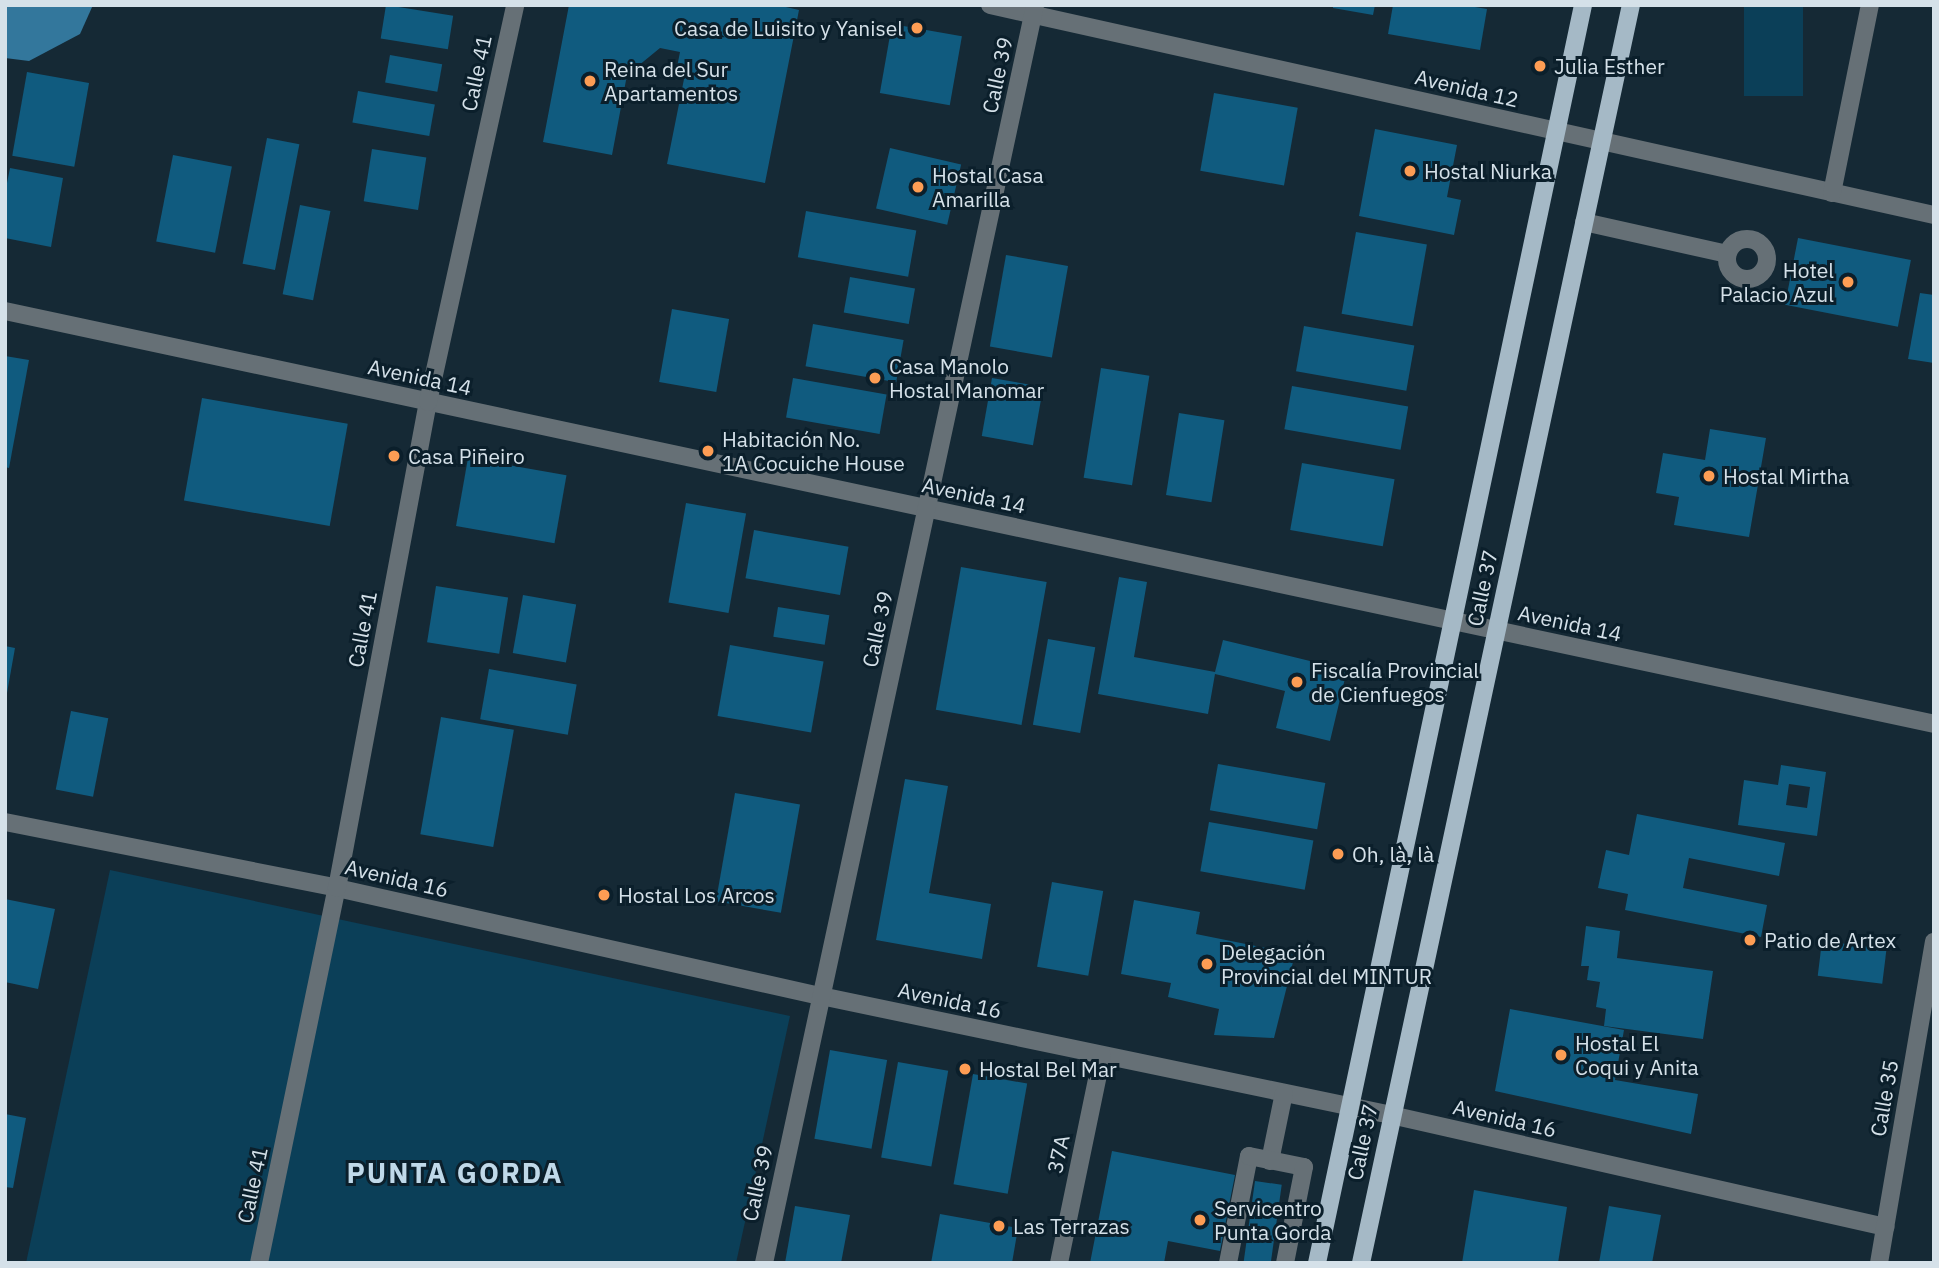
<!DOCTYPE html>
<html>
<head>
<meta charset="utf-8">
<style>
  body { margin:0 }
  #map { position:relative; width:1939px; height:1268px; overflow:hidden; background:#152935; font-family:"IBM Plex Sans",sans-serif }
  div>[style] { position:absolute }
  .green>* { inset:0; background:#0b3f58; transform-origin:0 0 }
  .water>* { inset:0; background:#33779c }
  .building>* { inset:0; background:#105b7f; transform-origin:0 0 }
  .minor>* { height:18px; margin:-9px; padding:0 9px; transform-origin:9px; border-radius:9px; background:#667076 }
  .minor>.ring { margin:-9px; padding:0; box-sizing:content-box; background:none; border:18px solid #667076; border-radius:50% }
  .major>* { height:18px; margin:-9px; padding:0 9px; transform-origin:9px; border-radius:9px; background:#a5b9c6 }
  .dots>* { width:19px; height:19px; translate:-50% -50%; box-sizing:border-box; border:4px solid #0b1f2b; border-radius:50% }
  span { translate:-50% -50%; white-space:nowrap; text-align:center; line-height:1.15; -webkit-text-stroke:6px #0b1f2b; paint-order:stroke }
  .poi-label { font-size:21px; color:#d5e1e9 }
  .right { translate:-100% -50%; text-align:right }
  .left { translate:0 -50%; text-align:left }
  .street-label { font-size:21px; color:#d5e1e9 }
  .district-label { font-size:28px; color:#c0d9e9; font-weight:700; letter-spacing:2px }
  .frame { position:absolute; inset:0; border:7px solid #d5e1e9; pointer-events:none }
</style>
</head>
<body>
<div id="map">
  <div class="green">
    <div style="left:1744px;top:5px;width:59px;height:91px"></div>
    <div style="clip-path:polygon(110px 870px,790px 1016px,736px 1263px,26px 1263px)"></div>
  </div>
  <div class="water">
    <div style="clip-path:polygon(5px 5px,93px 5px,80px 34px,29px 61px,5px 58px)"></div>
  </div>
  <div class="building">
    <div style="left:386px;top:5px;width:68px;height:34px;rotate:9deg"></div>
    <div style="clip-path:polygon(569px 5px,777px 5px,799px 10px,765px 183px,667px 164px,686px 69px,677px 67px,680px 52px,660px 48px,627px 75px,612px 155px,543px 142px)"></div>
    <div style="clip-path:polygon(1333px 5px,1375px 5px,1373px 15px,1333px 8px)"></div>
    <div style="clip-path:polygon(1393px 5px,1463px 5px,1487px 9px,1480px 50px,1388px 34px)"></div>
    <div style="left:892px;top:24px;width:71px;height:70px;rotate:10deg"></div>
    <div style="left:390px;top:55px;width:53px;height:28px;rotate:10deg"></div>
    <div style="left:27px;top:72px;width:63px;height:85px;rotate:10deg"></div>
    <div style="left:358px;top:91px;width:78px;height:32px;rotate:10deg"></div>
    <div style="left:1214px;top:93px;width:85px;height:79px;rotate:10deg"></div>
    <div style="clip-path:polygon(1375px 129px,1457px 145px,1447px 197px,1461px 200px,1454px 235px,1359px 216px)"></div>
    <div style="left:267px;top:138px;width:33px;height:128px;rotate:11deg"></div>
    <div style="left:890px;top:148px;width:73px;height:62px;rotate:13deg"></div>
    <div style="left:372px;top:149px;width:55px;height:53px;rotate:9deg"></div>
    <div style="left:173px;top:155px;width:60px;height:88px;rotate:11deg"></div>
    <div style="clip-path:polygon(10px 168px,63px 178px,51px 247px,5px 238px,5px 193px)"></div>
    <div style="left:300px;top:205px;width:31px;height:91px;rotate:11deg"></div>
    <div style="left:806px;top:211px;width:112px;height:47px;rotate:10deg"></div>
    <div style="left:1356px;top:232px;width:72px;height:83px;rotate:10deg"></div>
    <div style="left:1798px;top:238px;width:115px;height:68px;rotate:11deg"></div>
    <div style="left:1006px;top:255px;width:63px;height:93px;rotate:10deg"></div>
    <div style="left:850px;top:277px;width:66px;height:36px;rotate:10deg"></div>
    <div style="clip-path:polygon(1920px 293px,1934px 295px,1934px 363px,1908px 359px)"></div>
    <div style="left:672px;top:309px;width:58px;height:74px;rotate:10deg"></div>
    <div style="left:813px;top:324px;width:92px;height:43px;rotate:10deg"></div>
    <div style="left:1304px;top:326px;width:112px;height:46px;rotate:10deg"></div>
    <div style="clip-path:polygon(5px 356px,29px 360px,9px 468px,5px 467px)"></div>
    <div style="left:1101px;top:368px;width:49px;height:111px;rotate:9deg"></div>
    <div style="left:793px;top:378px;width:95px;height:40px;rotate:10deg"></div>
    <div style="left:992px;top:378px;width:52px;height:59px;rotate:10deg"></div>
    <div style="left:1292px;top:386px;width:118px;height:44px;rotate:10deg"></div>
    <div style="left:202px;top:398px;width:148px;height:104px;rotate:10deg"></div>
    <div style="left:1179px;top:413px;width:46px;height:83px;rotate:9deg"></div>
    <div style="clip-path:polygon(1710px 429px,1766px 438px,1749px 537px,1674px 525px,1679px 497px,1656px 493px,1663px 453px,1705px 460px)"></div>
    <div style="left:468px;top:458px;width:100px;height:69px;rotate:10deg"></div>
    <div style="left:1302px;top:463px;width:94px;height:68px;rotate:10deg"></div>
    <div style="left:686px;top:503px;width:61px;height:101px;rotate:10deg"></div>
    <div style="left:754px;top:530px;width:96px;height:49px;rotate:10deg"></div>
    <div style="left:961px;top:567px;width:87px;height:145px;rotate:10deg"></div>
    <div style="clip-path:polygon(1119px 577px,1147px 582px,1134px 657px,1215px 672px,1223px 640px,1347px 670px,1330px 741px,1276px 728px,1285px 691px,1215px 674px,1208px 714px,1098px 694px)"></div>
    <div style="left:436px;top:586px;width:73px;height:57px;rotate:9deg"></div>
    <div style="left:523px;top:595px;width:54px;height:59px;rotate:10deg"></div>
    <div style="left:778px;top:607px;width:52px;height:30px;rotate:9deg"></div>
    <div style="left:1048px;top:639px;width:48px;height:87px;rotate:10deg"></div>
    <div style="left:730px;top:645px;width:95px;height:72px;rotate:10deg"></div>
    <div style="clip-path:polygon(5px 646px,15px 648px,7px 693px,5px 693px)"></div>
    <div style="left:489px;top:669px;width:89px;height:51px;rotate:10deg"></div>
    <div style="left:71px;top:711px;width:38px;height:80px;rotate:11deg"></div>
    <div style="left:441px;top:717px;width:74px;height:119px;rotate:10deg"></div>
    <div style="left:1218px;top:764px;width:109px;height:47px;rotate:10deg"></div>
    <div style="clip-path:polygon(evenodd,1781px 765px,1826px 772px,1817px 836px,1738px 825px,1744px 780px,1778px 785px,1781px 765px,1789px 784px,1810px 787px,1807px 808px,1786px 805px,1789px 784px)"></div>
    <div style="clip-path:polygon(905px 779px,948px 786px,929px 893px,991px 904px,982px 959px,876px 940px)"></div>
    <div style="left:735px;top:793px;width:66px;height:110px;rotate:10deg"></div>
    <div style="clip-path:polygon(1637px 814px,1785px 843px,1779px 876px,1689px 858px,1683px 888px,1767px 905px,1761px 937px,1625px 910px,1628px 894px,1598px 888px,1606px 850px,1629px 855px)"></div>
    <div style="left:1209px;top:822px;width:106px;height:50px;rotate:10deg"></div>
    <div style="left:1052px;top:882px;width:52px;height:86px;rotate:10deg"></div>
    <div style="clip-path:polygon(5px 899px,55px 909px,38px 989px,5px 982px)"></div>
    <div style="clip-path:polygon(1134px 900px,1200px 912px,1196px 934px,1295px 954px,1274px 1038px,1214px 1035px,1219px 1009px,1168px 997px,1171px 983px,1121px 974px)"></div>
    <div style="clip-path:polygon(1586px 926px,1620px 931px,1617px 958px,1713px 971px,1703px 1039px,1604px 1026px,1606px 1009px,1596px 1007px,1600px 982px,1587px 980px,1589px 966px,1581px 966px)"></div>
    <div style="left:1822px;top:941px;width:65px;height:35px;rotate:7deg"></div>
    <div style="clip-path:polygon(1510px 1009px,1624px 1030px,1615px 1080px,1698px 1094px,1691px 1134px,1495px 1091px)"></div>
    <div style="left:830px;top:1050px;width:58px;height:90px;rotate:10deg"></div>
    <div style="left:898px;top:1062px;width:51px;height:97px;rotate:10deg"></div>
    <div style="left:973px;top:1074px;width:55px;height:112px;rotate:10deg"></div>
    <div style="clip-path:polygon(5px 1114px,26px 1118px,13px 1188px,5px 1187px)"></div>
    <div style="clip-path:polygon(1112px 1151px,1235px 1175px,1220px 1251px,1168px 1241px,1164px 1263px,1090px 1263px)"></div>
    <div style="left:1255px;top:1181px;width:27px;height:83px;rotate:8deg"></div>
    <div style="clip-path:polygon(1474px 1190px,1567px 1207px,1558px 1263px,1462px 1263px)"></div>
    <div style="clip-path:polygon(795px 1206px,850px 1215px,841px 1263px,785px 1263px)"></div>
    <div style="clip-path:polygon(1609px 1206px,1661px 1215px,1652px 1263px,1599px 1263px)"></div>
    <div style="clip-path:polygon(940px 1214px,1018px 1228px,1012px 1263px,931px 1263px)"></div>
  </div>
  <div class="minor">
    <div style="left:990px;top:5px;width:967px;rotate:12.54deg"></div>
    <div style="left:1832px;top:193px;width:192px;rotate:-78.6deg"></div>
    <div style="left:1584px;top:222px;width:147px;rotate:12.6deg"></div>
    <div class="ring" style="left:1727px;top:239px;width:22px;height:22px"></div>
    <div style="left:5px;top:311px;width:1973px;rotate:12.08deg"></div>
    <div style="left:5px;top:822px;width:338px;rotate:11.2deg"></div>
    <div style="left:337px;top:888px;width:496px;rotate:12.6deg"></div>
    <div style="left:821px;top:996px;width:582px;rotate:11.79deg"></div>
    <div style="left:1391px;top:1115px;width:507px;rotate:12.77deg"></div>
    <div style="left:1270px;top:1161px;width:69px;rotate:-78.4deg"></div>
    <div style="left:259px;top:1263px;width:383px;rotate:-78.3deg"></div>
    <div style="left:337px;top:888px;width:494px;rotate:-79.4deg"></div>
    <div style="left:428px;top:402px;width:406px;rotate:-77.6deg"></div>
    <div style="left:764px;top:1263px;width:1287px;rotate:-77.84deg"></div>
    <div style="left:1059px;top:1263px;width:212px;rotate:-78.3deg"></div>
    <div style="left:1228px;top:1263px;width:109px;rotate:-78.9deg"></div>
    <div style="left:1249px;top:1156px;width:56px;rotate:11.3deg"></div>
    <div style="left:1304px;top:1167px;width:98px;rotate:101.2deg"></div>
    <div style="left:1879px;top:1263px;width:326px;rotate:-80.3deg"></div>
  </div>
  <div class="major">
    <div style="left:1317px;top:1263px;width:1286px;rotate:-78.06deg"></div>
    <div style="left:1361px;top:1263px;width:1287px;rotate:-77.89deg"></div>
  </div>
  <div class="dots">
    <div style="left:917px;top:28px;background:#fd9d54"></div>
    <div style="left:1540px;top:66px;background:#fd9d54"></div>
    <div style="left:590px;top:81px;background:#fd9d54"></div>
    <div style="left:1410px;top:171px;background:#fd9d54"></div>
    <div style="left:918px;top:187px;background:#fd9d54"></div>
    <div style="left:1848px;top:282px;background:#fd9d54"></div>
    <div style="left:875px;top:378px;background:#fd9d54"></div>
    <div style="left:708px;top:451px;background:#fd9d54"></div>
    <div style="left:394px;top:456px;background:#fd9d54"></div>
    <div style="left:1709px;top:476px;background:#fd9d54"></div>
    <div style="left:1297px;top:682px;background:#fd9d54"></div>
    <div style="left:1338px;top:854px;background:#fd9d54"></div>
    <div style="left:604px;top:895px;background:#fd9d54"></div>
    <div style="left:1750px;top:940px;background:#fd9d54"></div>
    <div style="left:1207px;top:964px;background:#fd9d54"></div>
    <div style="left:1561px;top:1055px;background:#fd9d54"></div>
    <div style="left:965px;top:1069px;background:#fd9d54"></div>
    <div style="left:1200px;top:1220px;background:#fd9d54"></div>
    <div style="left:999px;top:1226px;background:#fd9d54"></div>
  </div>
  <div class="poi-label">
    <span class="right" style="left:903px;top:28px">Casa de Luisito y Yanisel</span>
    <span class="left" style="left:1554px;top:66px">Julia Esther</span>
    <span class="left" style="left:604px;top:81px">Reina del Sur<br>Apartamentos</span>
    <span class="left" style="left:1424px;top:171px">Hostal Niurka</span>
    <span class="left" style="left:932px;top:187px">Hostal Casa<br>Amarilla</span>
    <span class="right" style="left:1834px;top:282px">Hotel<br>Palacio Azul</span>
    <span class="left" style="left:889px;top:378px">Casa Manolo<br>Hostal Manomar</span>
    <span class="left" style="left:722px;top:451px">Habitación No.<br>1A Cocuiche House</span>
    <span class="left" style="left:408px;top:456px">Casa Piñeiro</span>
    <span class="left" style="left:1723px;top:476px">Hostal Mirtha</span>
    <span class="left" style="left:1311px;top:682px">Fiscalía Provincial<br>de Cienfuegos</span>
    <span class="left" style="left:1352px;top:854px">Oh, là, là</span>
    <span class="left" style="left:618px;top:895px">Hostal Los Arcos</span>
    <span class="left" style="left:1764px;top:940px">Patio de Artex</span>
    <span class="left" style="left:1221px;top:964px">Delegación<br>Provincial del MINTUR</span>
    <span class="left" style="left:1575px;top:1055px">Hostal El<br>Coqui y Anita</span>
    <span class="left" style="left:979px;top:1069px">Hostal Bel Mar</span>
    <span class="left" style="left:1214px;top:1220px">Servicentro<br>Punta Gorda</span>
    <span class="left" style="left:1013px;top:1226px">Las Terrazas</span>
  </div>
  <div class="street-label">
    <span style="left:476px;top:73px;rotate:-78deg">Calle 41</span>
    <span style="left:997px;top:75px;rotate:-78deg">Calle 39</span>
    <span style="left:1467px;top:88px;rotate:13deg">Avenida 12</span>
    <span style="left:420px;top:377px;rotate:12deg">Avenida 14</span>
    <span style="left:974px;top:495px;rotate:12deg">Avenida 14</span>
    <span style="left:1482px;top:588px;rotate:-78deg">Calle 37</span>
    <span style="left:1570px;top:623px;rotate:12deg">Avenida 14</span>
    <span style="left:362px;top:629px;rotate:-79deg">Calle 41</span>
    <span style="left:877px;top:629px;rotate:-78deg">Calle 39</span>
    <span style="left:397px;top:878px;rotate:13deg">Avenida 16</span>
    <span style="left:950px;top:1000px;rotate:12deg">Avenida 16</span>
    <span style="left:1884px;top:1098px;rotate:-80deg">Calle 35</span>
    <span style="left:1505px;top:1118px;rotate:13deg">Avenida 16</span>
    <span style="left:1362px;top:1142px;rotate:-78deg">Calle 37</span>
    <span style="left:1058px;top:1154px;rotate:-78deg">37A</span>
    <span style="left:757px;top:1183px;rotate:-78deg">Calle 39</span>
    <span style="left:252px;top:1185px;rotate:-78deg">Calle 41</span>
  </div>
  <div class="district-label">
    <span style="left:455px;top:1173px">PUNTA GORDA</span>
  </div>
  <div class="frame"></div>
</div>
</body>
</html>
